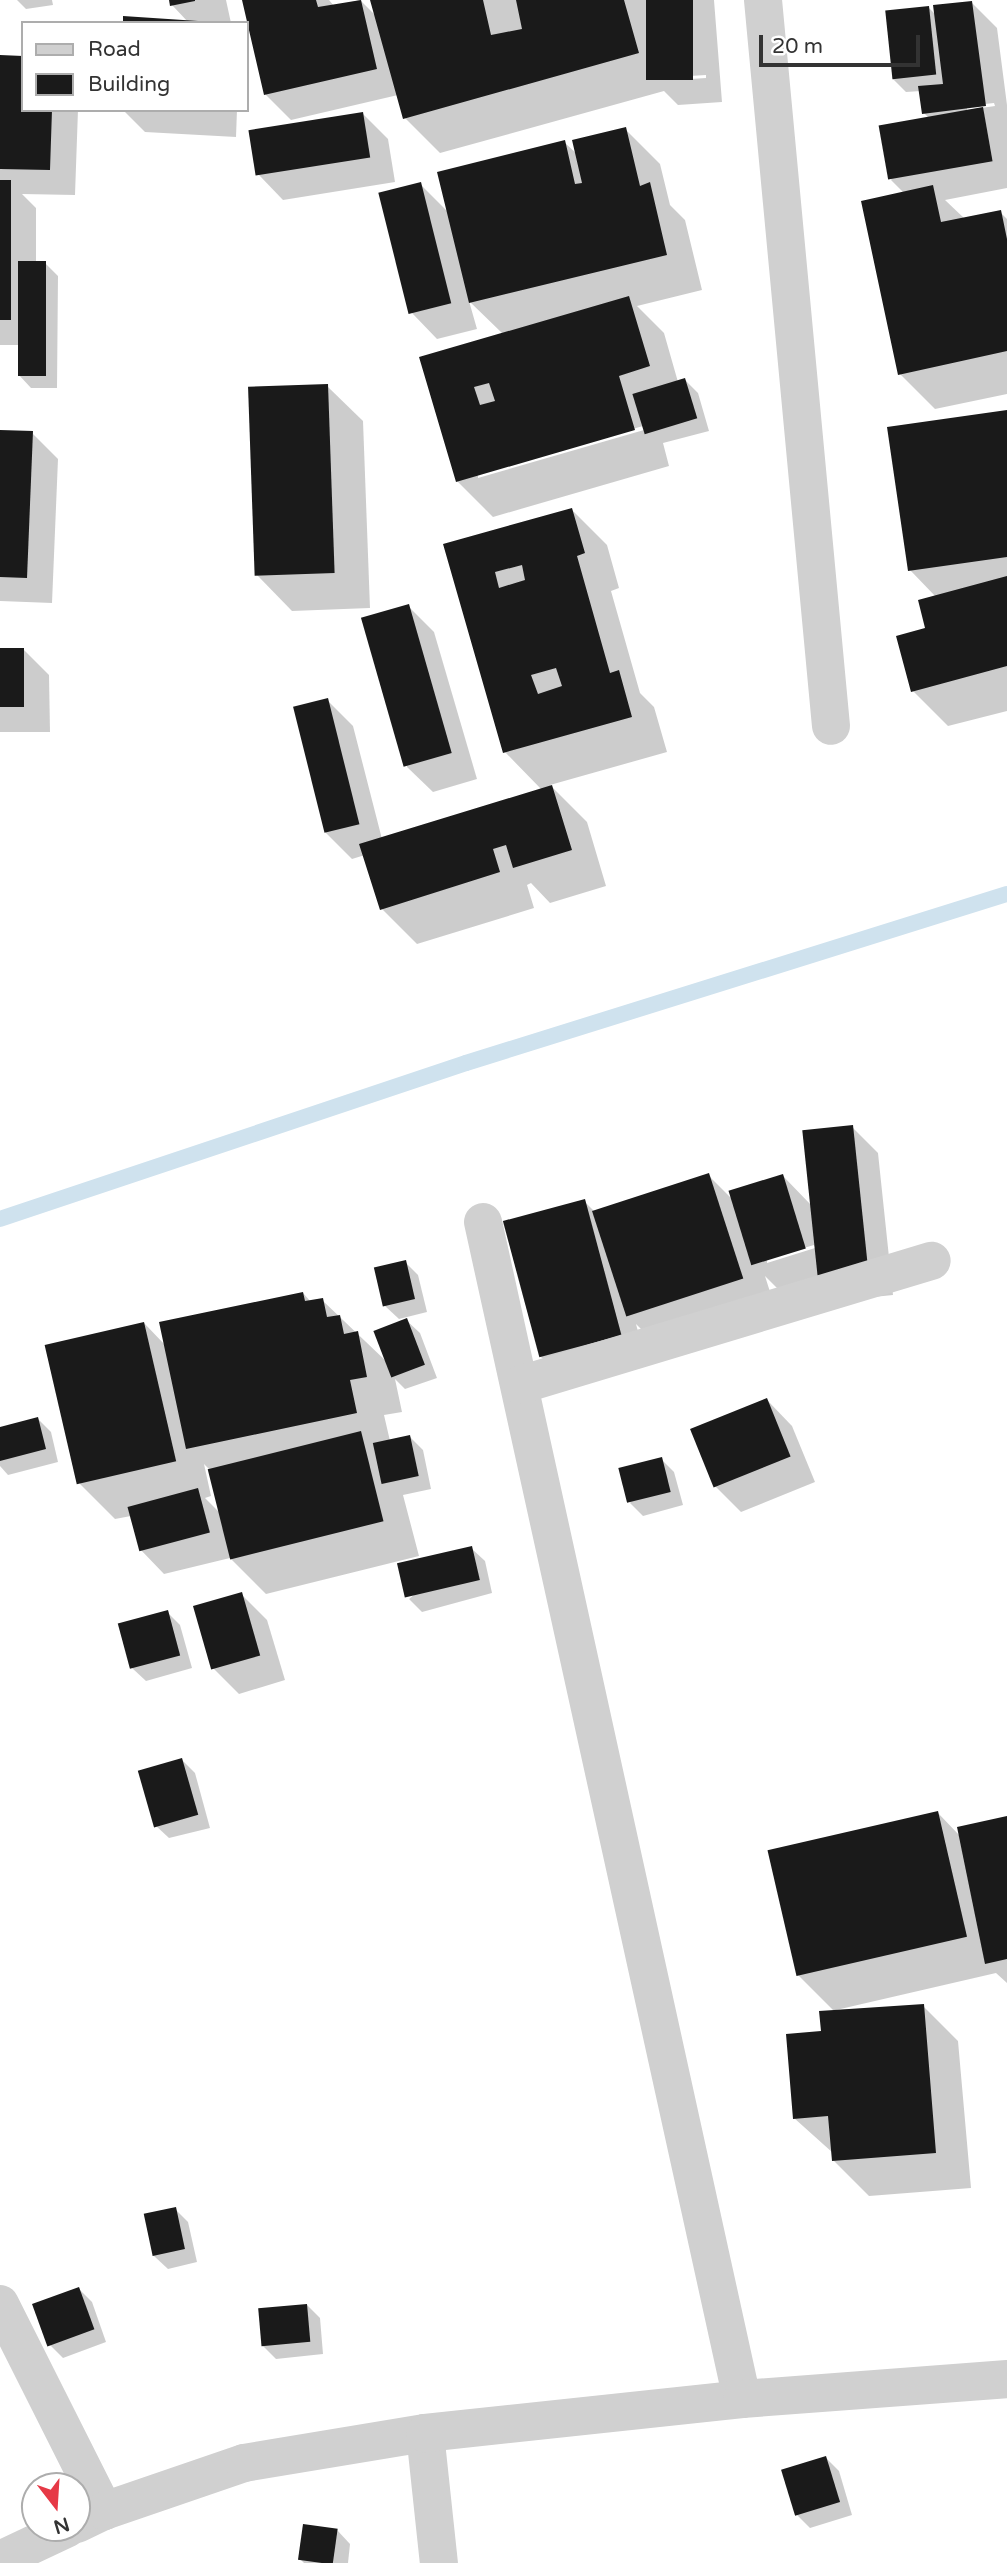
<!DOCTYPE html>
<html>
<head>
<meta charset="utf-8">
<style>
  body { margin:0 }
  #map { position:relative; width:1007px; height:2563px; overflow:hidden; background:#fff; font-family:"Varela Round",sans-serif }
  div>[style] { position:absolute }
  .shadow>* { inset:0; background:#0003 }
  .stream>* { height:16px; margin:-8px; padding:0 8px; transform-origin:8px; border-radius:8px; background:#cfe2ee }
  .building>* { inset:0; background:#1a1a1a; transform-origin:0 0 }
  .minor>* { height:38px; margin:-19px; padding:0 19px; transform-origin:19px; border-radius:19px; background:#d0d0d0 }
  span { translate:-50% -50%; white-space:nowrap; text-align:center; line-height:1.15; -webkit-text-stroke:7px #fff; paint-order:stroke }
  .legend { position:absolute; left:21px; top:21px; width:228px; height:91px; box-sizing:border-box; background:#fff; border:2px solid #adadad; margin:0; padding:9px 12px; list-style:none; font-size:21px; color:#333 }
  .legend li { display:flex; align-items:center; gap:14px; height:35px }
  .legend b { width:35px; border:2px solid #adadad }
  .north { position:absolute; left:21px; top:2472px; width:70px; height:70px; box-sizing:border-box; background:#fff; border:2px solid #adadad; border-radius:50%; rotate:163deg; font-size:19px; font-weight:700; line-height:28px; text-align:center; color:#333 }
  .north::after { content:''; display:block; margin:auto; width:24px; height:32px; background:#e63946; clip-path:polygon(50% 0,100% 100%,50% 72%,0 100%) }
  .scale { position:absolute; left:759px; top:35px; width:161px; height:32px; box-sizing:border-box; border:4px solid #333; border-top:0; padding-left:9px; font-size:21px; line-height:24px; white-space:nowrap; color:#333; -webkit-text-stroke:5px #fff; paint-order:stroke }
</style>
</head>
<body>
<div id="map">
  <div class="shadow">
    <div style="clip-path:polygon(17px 0,52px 0,53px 5px,26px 9px)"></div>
    <div style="clip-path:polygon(171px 0,226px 0,231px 23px,124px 23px,188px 22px,172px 5px)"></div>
    <div style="clip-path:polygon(evenodd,244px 0,329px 0,334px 6px,360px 0,377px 17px,372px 0,714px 0,722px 102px,678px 105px,664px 91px,440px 153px,405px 118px,398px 95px,291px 120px,266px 95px,244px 0,706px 75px,706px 78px,674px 80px,674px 77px,706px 75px)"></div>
    <div style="clip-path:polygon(evenodd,971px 2px,997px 28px,1007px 105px,1007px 188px,945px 200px,965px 219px,1000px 212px,1007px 219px,1007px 394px,935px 409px,900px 374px,904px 193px,891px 180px,930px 119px,924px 113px,921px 91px,906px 92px,893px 79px,929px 8px,936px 15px,971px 2px,994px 103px,995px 106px,967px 110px,967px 106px,994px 103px)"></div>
    <div style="clip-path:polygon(0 57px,23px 110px,78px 110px,75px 195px,22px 194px,36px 208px,36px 263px,45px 263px,58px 276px,57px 388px,31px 388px,18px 374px,19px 345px,0 345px)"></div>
    <div style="clip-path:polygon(123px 110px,237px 110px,236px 137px,145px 132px)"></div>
    <div style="clip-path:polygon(362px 113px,388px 139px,395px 182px,283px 200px,258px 174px)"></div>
    <div style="clip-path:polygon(evenodd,625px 129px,660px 164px,670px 205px,685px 220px,702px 290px,637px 306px,664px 333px,678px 382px,685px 380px,698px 393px,709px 431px,663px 443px,669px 466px,493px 517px,457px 481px,421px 358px,503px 334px,469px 301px,477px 329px,437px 339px,412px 313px,420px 184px,449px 213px,564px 142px,578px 155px,625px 129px,643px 426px,644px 430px,478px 478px,478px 474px,643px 426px)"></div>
    <div style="clip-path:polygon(327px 386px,363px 421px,370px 608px,292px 611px,257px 575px)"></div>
    <div style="clip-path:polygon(1007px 411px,1007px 711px,948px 726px,913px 691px,936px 597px,910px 570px)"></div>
    <div style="clip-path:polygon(0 432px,32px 433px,58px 459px,52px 603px,0 601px)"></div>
    <div style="clip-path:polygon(572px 510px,607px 545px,619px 588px,611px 591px,640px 693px,654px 707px,667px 752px,550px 785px,587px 822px,606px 886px,550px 903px,531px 883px,527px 885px,534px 908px,417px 944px,382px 909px,365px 855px,352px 859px,326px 833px,327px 700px,353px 726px,382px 839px,542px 790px,505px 752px,445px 546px)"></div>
    <div style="clip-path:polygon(408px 606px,434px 632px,477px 779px,433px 792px,407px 767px)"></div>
    <div style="clip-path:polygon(23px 649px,49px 675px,50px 732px,0 732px,0 650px)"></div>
    <div style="clip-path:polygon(evenodd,852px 1127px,878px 1153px,893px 1295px,844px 1300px,779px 1290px,765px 1276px,777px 1314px,663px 1351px,636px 1324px,646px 1361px,567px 1382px,541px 1357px,584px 1201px,595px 1212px,708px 1175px,734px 1201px,783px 1176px,811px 1205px,852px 1127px,814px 1245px,815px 1248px,767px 1263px,767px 1259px,814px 1245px)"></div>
    <div style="clip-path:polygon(405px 1262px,418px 1275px,427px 1312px,399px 1319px,385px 1306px)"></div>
    <div style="clip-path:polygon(evenodd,303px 1293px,311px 1302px,322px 1300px,387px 1362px,406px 1320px,420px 1333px,437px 1378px,405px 1389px,395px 1379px,402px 1412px,384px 1415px,390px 1441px,410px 1437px,423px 1450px,431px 1489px,403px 1495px,419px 1556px,266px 1594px,230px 1558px,164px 1574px,139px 1548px,131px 1516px,115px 1519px,80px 1484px,144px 1323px,166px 1346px,303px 1293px,204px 1464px,209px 1469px,219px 1512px,205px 1498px,211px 1496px,204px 1464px)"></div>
    <div style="clip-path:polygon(767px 1400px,792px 1426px,815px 1482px,741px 1512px,715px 1486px)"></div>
    <div style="clip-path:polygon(38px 1419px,51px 1432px,58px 1462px,8px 1475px,0 1466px,0 1429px)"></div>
    <div style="clip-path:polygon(661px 1459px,674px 1472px,683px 1505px,643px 1516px,630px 1503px)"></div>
    <div style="clip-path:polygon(471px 1548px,485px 1561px,492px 1593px,422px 1612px,409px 1599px)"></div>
    <div style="clip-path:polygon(241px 1594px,267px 1620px,285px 1680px,239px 1694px,213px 1668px)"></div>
    <div style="clip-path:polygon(167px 1612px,180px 1625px,192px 1668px,146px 1681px,132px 1668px)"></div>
    <div style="clip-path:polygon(182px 1760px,195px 1773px,210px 1828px,169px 1838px,155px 1825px)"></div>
    <div style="clip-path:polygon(938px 1813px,960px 1836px,1007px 1818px,1007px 1983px,996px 1973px,836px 2010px,923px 2006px,958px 2041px,971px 2188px,869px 2196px,833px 2160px,833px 2153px,794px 2118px,822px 2032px,835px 2012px,798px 1975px)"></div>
    <div style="clip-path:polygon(175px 2209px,188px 2222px,197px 2262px,168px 2269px,154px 2256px)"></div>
    <div style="clip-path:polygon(79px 2289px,92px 2302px,106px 2342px,63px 2358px,50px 2345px)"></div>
    <div style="clip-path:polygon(307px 2305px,320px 2318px,323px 2354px,276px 2359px,263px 2346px)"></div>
    <div style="clip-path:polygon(826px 2458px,839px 2471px,852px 2515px,810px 2528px,797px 2515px)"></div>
    <div style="clip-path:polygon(337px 2530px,350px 2544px,348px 2563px,304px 2563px,300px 2559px)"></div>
  </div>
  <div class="stream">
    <div style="left:0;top:1219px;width:491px;rotate:-18.5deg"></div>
    <div style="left:466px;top:1063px;width:567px;rotate:-17.35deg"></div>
  </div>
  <div class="building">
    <div style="clip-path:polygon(169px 0,195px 0,195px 1px,170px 6px)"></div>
    <div style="clip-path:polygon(242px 0,316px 0,318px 7px,361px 0,377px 69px,264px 95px)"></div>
    <div style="clip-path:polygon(370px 0,483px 0,491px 35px,522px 29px,516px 0,624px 0,639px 53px,403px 119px)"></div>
    <div style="left:646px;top:0;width:47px;height:80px"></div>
    <div style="clip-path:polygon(972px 1px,986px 106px,922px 114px,918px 86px,943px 84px,933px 5px)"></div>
    <div style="left:929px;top:6px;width:69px;height:44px;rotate:84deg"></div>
    <div style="clip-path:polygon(123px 16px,198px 21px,198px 23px,123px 23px)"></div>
    <div style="clip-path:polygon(0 55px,23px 56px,23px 110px,52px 110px,50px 170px,0 169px)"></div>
    <div style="left:983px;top:107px;width:55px;height:106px;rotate:80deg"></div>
    <div style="left:363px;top:112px;width:46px;height:116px;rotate:81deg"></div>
    <div style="clip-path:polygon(626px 127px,640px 186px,650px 182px,667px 255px,469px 303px,437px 172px,565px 140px,575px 184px,582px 183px,572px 140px)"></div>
    <div style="left:0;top:180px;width:11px;height:140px"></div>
    <div style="left:421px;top:182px;width:125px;height:44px;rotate:76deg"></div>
    <div style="clip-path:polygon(933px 185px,941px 222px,1001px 210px,1007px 239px,1007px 351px,898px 375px,861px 201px)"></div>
    <div style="left:46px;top:261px;width:115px;height:28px;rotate:90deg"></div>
    <div style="clip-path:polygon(evenodd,629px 296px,650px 366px,619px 376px,635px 430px,456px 482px,419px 357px,629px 296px,489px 383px,495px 401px,480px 405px,474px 387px,489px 383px)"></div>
    <div style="left:685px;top:378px;width:42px;height:55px;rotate:73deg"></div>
    <div style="left:328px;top:384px;width:189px;height:80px;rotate:88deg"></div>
    <div style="clip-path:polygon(1007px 410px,1007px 557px,908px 571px,887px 427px)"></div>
    <div style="clip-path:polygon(0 430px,33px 431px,27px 578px,0 577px)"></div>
    <div style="clip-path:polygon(evenodd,572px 508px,585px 553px,577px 556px,610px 673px,619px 670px,632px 717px,503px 753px,443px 544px,572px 508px,522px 565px,525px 580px,499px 588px,495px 572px,522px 565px,572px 508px,556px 668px,562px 686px,538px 694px,531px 675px,556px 668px)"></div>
    <div style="clip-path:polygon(1007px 576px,1007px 666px,911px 692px,896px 636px,925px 628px,918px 600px)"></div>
    <div style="left:409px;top:604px;width:155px;height:50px;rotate:74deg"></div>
    <div style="left:0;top:648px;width:24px;height:59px"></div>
    <div style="left:328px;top:698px;width:130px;height:36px;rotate:76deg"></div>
    <div style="clip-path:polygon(552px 785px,572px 850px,513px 868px,506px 845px,493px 849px,500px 872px,380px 910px,359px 844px)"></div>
    <div style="left:853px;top:1125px;width:146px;height:51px;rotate:84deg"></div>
    <div style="left:709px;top:1173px;width:111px;height:123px;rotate:72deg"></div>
    <div style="left:783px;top:1174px;width:78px;height:57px;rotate:73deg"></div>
    <div style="left:585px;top:1199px;width:141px;height:85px;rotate:75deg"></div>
    <div style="left:406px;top:1260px;width:40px;height:33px;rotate:77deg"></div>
    <div style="clip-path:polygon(303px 1292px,305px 1301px,323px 1298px,327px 1317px,340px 1315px,344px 1334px,358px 1331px,367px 1377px,350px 1380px,357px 1413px,186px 1449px,159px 1322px)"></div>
    <div style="left:407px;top:1318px;width:50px;height:36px;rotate:69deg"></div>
    <div style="left:144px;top:1322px;width:143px;height:102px;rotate:77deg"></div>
    <div style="left:767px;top:1398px;width:63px;height:83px;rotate:68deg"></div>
    <div style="clip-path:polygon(38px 1417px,46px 1449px,0 1461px,0 1427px)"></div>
    <div style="left:361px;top:1431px;width:93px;height:158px;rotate:76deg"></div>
    <div style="left:410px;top:1435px;width:42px;height:38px;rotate:78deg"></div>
    <div style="left:662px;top:1457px;width:36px;height:45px;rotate:76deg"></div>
    <div style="left:198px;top:1488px;width:46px;height:73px;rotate:75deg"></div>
    <div style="left:472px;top:1546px;width:35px;height:77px;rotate:77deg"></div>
    <div style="left:242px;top:1592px;width:66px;height:51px;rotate:74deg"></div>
    <div style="left:168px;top:1610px;width:47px;height:52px;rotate:75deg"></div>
    <div style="left:182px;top:1758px;width:59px;height:46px;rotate:74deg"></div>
    <div style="left:938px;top:1811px;width:129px;height:175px;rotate:77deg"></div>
    <div style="clip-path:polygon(1007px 1816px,1007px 1959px,985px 1964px,957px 1827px)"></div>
    <div style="clip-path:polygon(924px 2004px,936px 2153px,832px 2161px,828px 2116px,793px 2119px,786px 2034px,821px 2031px,819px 2011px)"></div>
    <div style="left:176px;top:2207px;width:43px;height:33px;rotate:78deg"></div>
    <div style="left:79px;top:2287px;width:45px;height:50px;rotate:70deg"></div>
    <div style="left:307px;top:2304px;width:38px;height:49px;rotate:85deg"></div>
    <div style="left:826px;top:2456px;width:48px;height:47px;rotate:73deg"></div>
    <div style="left:303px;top:2524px;width:35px;height:36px;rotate:8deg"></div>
  </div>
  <div class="minor">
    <div style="left:763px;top:0;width:729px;rotate:84.65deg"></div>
    <div style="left:483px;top:1222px;width:1205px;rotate:77.59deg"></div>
    <div style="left:520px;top:1385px;width:430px;rotate:-16.8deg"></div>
    <div style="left:0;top:2304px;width:232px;rotate:63.3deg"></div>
    <div style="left:425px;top:2433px;width:131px;rotate:83.9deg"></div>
    <div style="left:77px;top:2524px;width:30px;rotate:-26deg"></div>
    <div style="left:104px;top:2511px;width:148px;rotate:-18.9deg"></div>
    <div style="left:244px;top:2463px;width:183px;rotate:-9.4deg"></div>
    <div style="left:425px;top:2433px;width:319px;rotate:-6.1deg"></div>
    <div style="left:742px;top:2399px;width:266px;rotate:-4.3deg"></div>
    <div style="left:0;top:2560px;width:75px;rotate:-25.2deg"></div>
  </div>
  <ul class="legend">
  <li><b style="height:9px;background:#d0d0d0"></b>Road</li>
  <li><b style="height:19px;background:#1a1a1a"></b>Building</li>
  </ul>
  <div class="north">N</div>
  <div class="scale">20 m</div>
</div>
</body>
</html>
